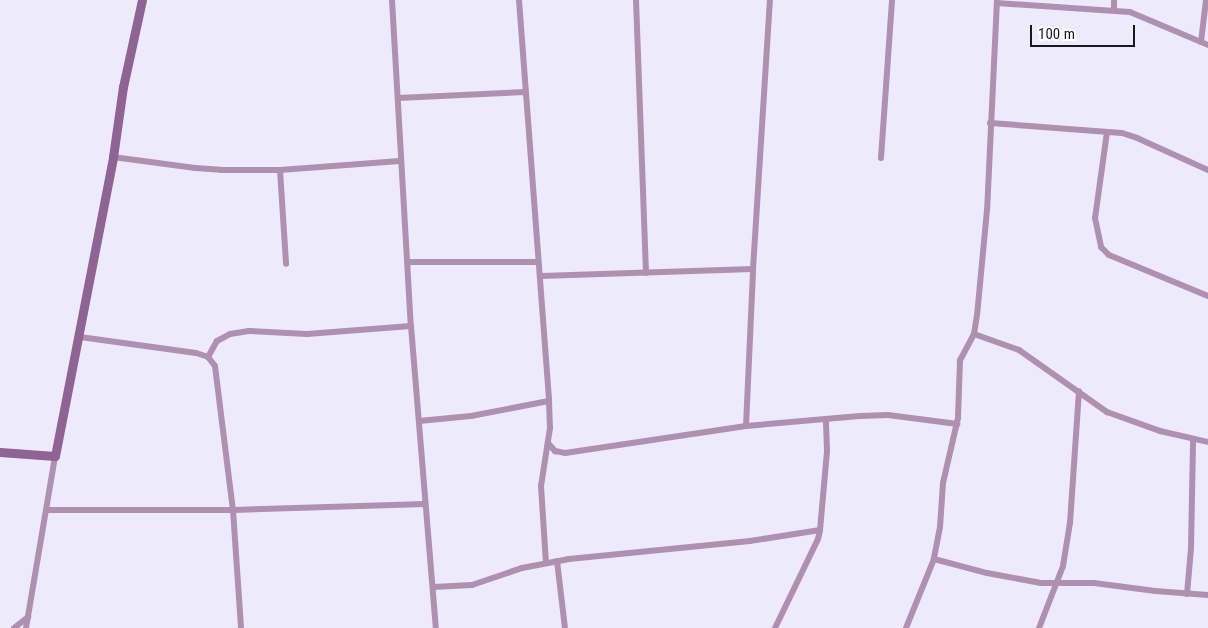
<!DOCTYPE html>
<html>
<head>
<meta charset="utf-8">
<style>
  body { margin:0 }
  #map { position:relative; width:1208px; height:628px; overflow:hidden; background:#edebfb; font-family:"Roboto Condensed",sans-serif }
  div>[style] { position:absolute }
  .street>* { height:6px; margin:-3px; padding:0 3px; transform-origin:3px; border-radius:3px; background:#af90b2 }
  .secondary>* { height:9px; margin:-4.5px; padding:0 4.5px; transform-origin:4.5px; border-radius:4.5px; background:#8f6394 }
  span { translate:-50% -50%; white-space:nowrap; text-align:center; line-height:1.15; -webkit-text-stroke:5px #fff; paint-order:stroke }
  .scale { position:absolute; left:1030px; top:25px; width:105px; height:22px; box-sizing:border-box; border:2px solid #181720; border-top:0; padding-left:6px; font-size:15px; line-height:18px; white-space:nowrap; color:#181720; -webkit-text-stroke:4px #fff; paint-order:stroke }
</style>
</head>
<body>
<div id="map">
  <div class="street">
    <div style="left:392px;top:0;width:327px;rotate:86.7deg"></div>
    <div style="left:411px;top:326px;width:303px;rotate:85.3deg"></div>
    <div style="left:519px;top:0;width:402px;rotate:85.7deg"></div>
    <div style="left:549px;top:401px;width:27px;rotate:88deg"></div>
    <div style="left:550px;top:428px;width:59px;rotate:98.8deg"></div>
    <div style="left:541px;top:486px;width:77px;rotate:86.3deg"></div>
    <div style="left:636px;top:0;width:273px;rotate:87.9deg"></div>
    <div style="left:997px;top:0;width:210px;rotate:92.7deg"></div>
    <div style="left:987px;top:210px;width:105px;rotate:95.4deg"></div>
    <div style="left:977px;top:315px;width:19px;rotate:99deg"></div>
    <div style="left:974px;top:334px;width:30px;rotate:118deg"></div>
    <div style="left:960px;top:360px;width:58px;rotate:92deg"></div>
    <div style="left:958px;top:418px;width:67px;rotate:103deg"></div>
    <div style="left:943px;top:483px;width:44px;rotate:93.9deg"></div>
    <div style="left:940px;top:527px;width:33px;rotate:101deg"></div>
    <div style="left:934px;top:559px;width:55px;rotate:14.8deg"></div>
    <div style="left:987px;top:573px;width:55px;rotate:10.5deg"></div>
    <div style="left:1041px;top:583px;width:53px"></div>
    <div style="left:1094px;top:583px;width:62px;rotate:7.5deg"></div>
    <div style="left:1155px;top:591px;width:53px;rotate:4.3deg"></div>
    <div style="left:1114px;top:0;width:10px;rotate:90deg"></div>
    <div style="left:997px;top:3px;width:133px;rotate:3.9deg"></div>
    <div style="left:1130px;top:12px;width:85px;rotate:22.9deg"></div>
    <div style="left:1201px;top:42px;width:42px;rotate:-83.2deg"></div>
    <div style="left:398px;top:98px;width:128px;rotate:-2.7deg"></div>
    <div style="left:990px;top:123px;width:132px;rotate:4.3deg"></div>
    <div style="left:1122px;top:133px;width:16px;rotate:18deg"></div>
    <div style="left:1137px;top:138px;width:78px;rotate:24.3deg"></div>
    <div style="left:1107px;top:132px;width:87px;rotate:97.9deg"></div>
    <div style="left:1095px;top:218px;width:30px;rotate:78deg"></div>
    <div style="left:1101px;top:247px;width:11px;rotate:45deg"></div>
    <div style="left:1109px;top:255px;width:107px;rotate:22.5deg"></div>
    <div style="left:113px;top:157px;width:83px;rotate:7.6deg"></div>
    <div style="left:195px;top:168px;width:26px;rotate:4deg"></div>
    <div style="left:221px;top:170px;width:59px"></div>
    <div style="left:280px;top:170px;width:120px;rotate:-4.3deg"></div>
    <div style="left:881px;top:158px;width:158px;rotate:-86deg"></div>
    <div style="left:280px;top:170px;width:94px;rotate:86.3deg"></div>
    <div style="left:408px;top:262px;width:130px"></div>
    <div style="left:541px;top:276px;width:212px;rotate:-1.9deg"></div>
    <div style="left:974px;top:334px;width:48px;rotate:19.6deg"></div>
    <div style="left:1019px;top:350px;width:108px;rotate:35.2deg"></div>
    <div style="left:1107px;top:412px;width:56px;rotate:19.7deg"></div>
    <div style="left:1160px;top:431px;width:49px;rotate:12.9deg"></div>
    <div style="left:80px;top:337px;width:117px;rotate:7.9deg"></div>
    <div style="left:196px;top:353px;width:13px;rotate:18deg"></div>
    <div style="left:208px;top:357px;width:11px;rotate:52deg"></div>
    <div style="left:215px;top:366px;width:145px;rotate:82.9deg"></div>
    <div style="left:233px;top:510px;width:118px;rotate:86.1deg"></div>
    <div style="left:208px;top:357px;width:18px;rotate:-61deg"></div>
    <div style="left:217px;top:341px;width:15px;rotate:-28deg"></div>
    <div style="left:230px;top:334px;width:19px;rotate:-9deg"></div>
    <div style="left:249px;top:331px;width:58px;rotate:3deg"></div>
    <div style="left:307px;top:334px;width:104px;rotate:-4.4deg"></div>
    <div style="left:419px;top:421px;width:52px;rotate:-5.5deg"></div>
    <div style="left:471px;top:416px;width:79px;rotate:-10.9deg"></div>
    <div style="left:746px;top:426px;width:157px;rotate:-87.4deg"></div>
    <div style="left:753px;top:269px;width:270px;rotate:-86.4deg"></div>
    <div style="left:548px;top:443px;width:11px;rotate:49deg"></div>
    <div style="left:555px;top:451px;width:10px;rotate:11deg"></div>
    <div style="left:565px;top:453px;width:183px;rotate:-8.5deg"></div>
    <div style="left:746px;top:426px;width:114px;rotate:-5deg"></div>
    <div style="left:860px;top:416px;width:28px;rotate:-2deg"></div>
    <div style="left:888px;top:415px;width:70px;rotate:7.4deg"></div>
    <div style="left:47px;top:510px;width:186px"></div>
    <div style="left:233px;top:510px;width:192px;rotate:-1.8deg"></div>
    <div style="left:557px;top:561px;width:67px;rotate:83.2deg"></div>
    <div style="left:433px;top:587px;width:39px;rotate:-3deg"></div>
    <div style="left:472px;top:585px;width:53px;rotate:-18.8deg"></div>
    <div style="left:522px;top:568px;width:48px;rotate:-10.8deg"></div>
    <div style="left:569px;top:559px;width:182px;rotate:-5.7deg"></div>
    <div style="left:750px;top:541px;width:71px;rotate:-8.9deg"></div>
    <div style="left:820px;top:530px;width:79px;rotate:-84.9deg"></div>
    <div style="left:827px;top:451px;width:32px;rotate:-92deg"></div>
    <div style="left:1187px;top:594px;width:46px;rotate:-85deg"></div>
    <div style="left:1191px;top:548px;width:109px;rotate:-88.9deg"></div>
    <div style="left:14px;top:628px;width:18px;rotate:-38deg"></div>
    <div style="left:26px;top:628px;width:174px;rotate:-80.4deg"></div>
    <div style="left:775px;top:628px;width:99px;rotate:-64.2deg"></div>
    <div style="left:818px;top:539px;width:9px;rotate:-77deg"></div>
    <div style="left:906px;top:628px;width:74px;rotate:-67.9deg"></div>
    <div style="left:1039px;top:628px;width:66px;rotate:-68.8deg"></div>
    <div style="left:1063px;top:566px;width:44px;rotate:-80.8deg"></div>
    <div style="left:1070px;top:523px;width:132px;rotate:-86.1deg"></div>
  </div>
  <div class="secondary">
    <div style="left:0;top:452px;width:55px;rotate:4.2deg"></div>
    <div style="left:55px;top:456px;width:305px;rotate:-79deg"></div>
    <div style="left:113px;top:157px;width:71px;rotate:-81.9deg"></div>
    <div style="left:123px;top:87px;width:89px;rotate:-77.7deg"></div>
  </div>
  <div class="scale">100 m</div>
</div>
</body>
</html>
